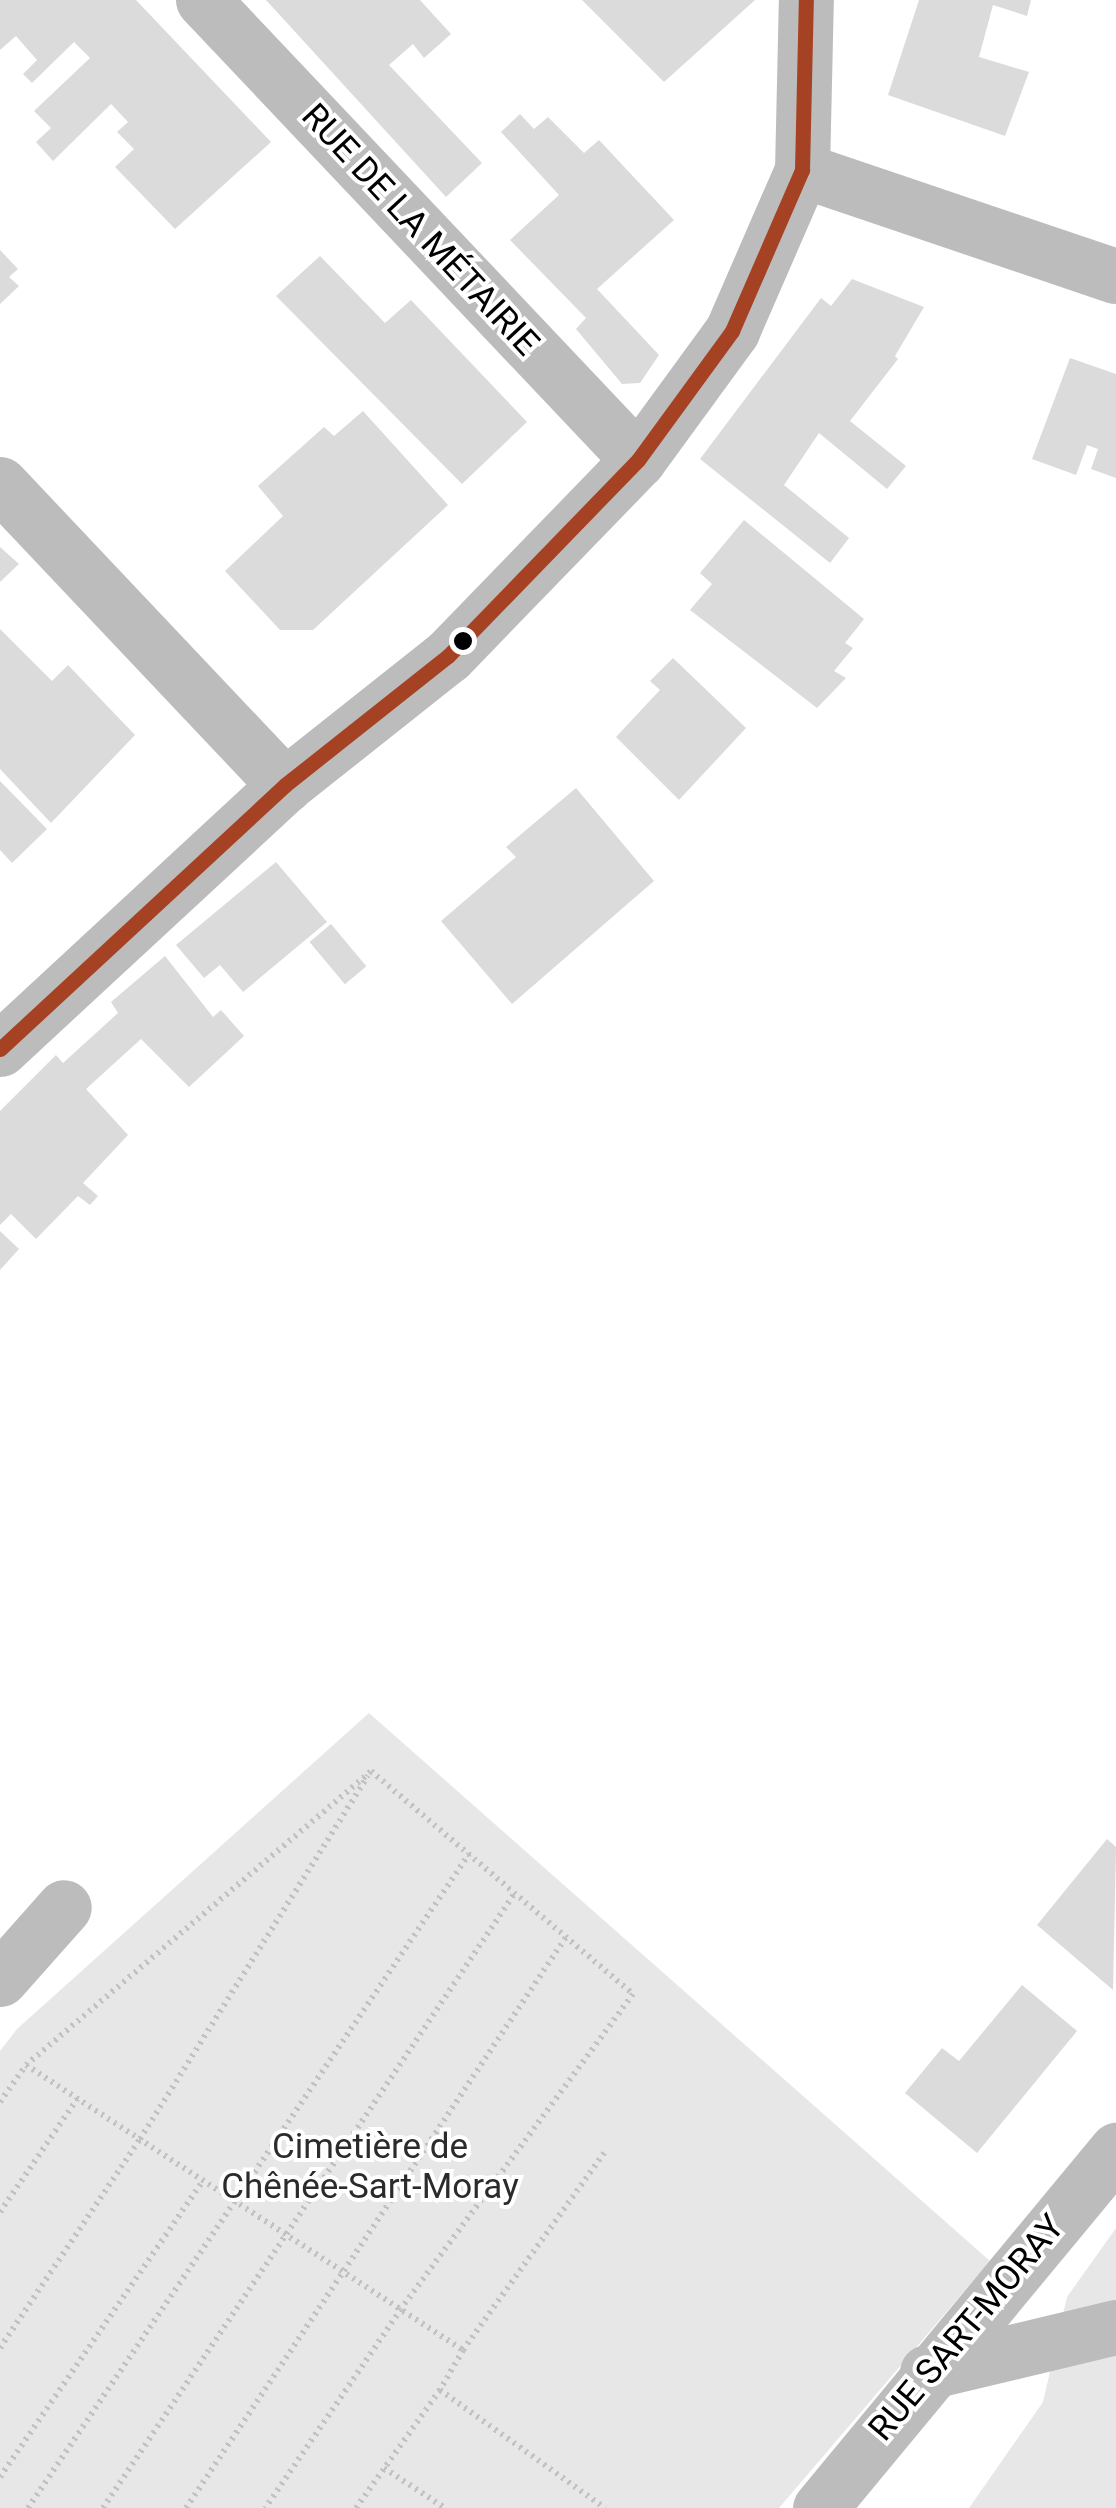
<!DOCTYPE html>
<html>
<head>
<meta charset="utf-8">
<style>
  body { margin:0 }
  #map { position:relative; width:1116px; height:2508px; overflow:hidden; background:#fff; font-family:Roboto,sans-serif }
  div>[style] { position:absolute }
  .green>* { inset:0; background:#e7e7e7 }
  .building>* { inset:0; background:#dbdbdb; transform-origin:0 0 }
  .path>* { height:6px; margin-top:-3px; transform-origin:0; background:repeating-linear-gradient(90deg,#c2c2c2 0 2.5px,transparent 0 7.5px) }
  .minor>* { height:55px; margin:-27.5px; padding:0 27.5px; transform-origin:27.5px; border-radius:27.5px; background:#bcbcbc }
  .bus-1>* { height:15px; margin:-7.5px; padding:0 7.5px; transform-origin:7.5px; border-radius:7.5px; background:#a64224 }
  .dots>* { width:28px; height:28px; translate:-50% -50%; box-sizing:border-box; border:5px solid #fff; border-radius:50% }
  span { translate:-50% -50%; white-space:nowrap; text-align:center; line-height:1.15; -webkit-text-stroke:8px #fff; paint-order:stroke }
  .street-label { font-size:35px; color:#000 }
  .park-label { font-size:35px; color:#2b2b2b }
</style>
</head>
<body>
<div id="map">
  <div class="green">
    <div style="clip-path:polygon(369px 1713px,990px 2261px,779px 2508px,0 2508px,0 2051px,17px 2029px)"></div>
    <div style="clip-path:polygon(1116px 2228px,1116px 2508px,969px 2508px,1043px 2402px,1067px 2297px)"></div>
  </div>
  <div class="building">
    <div style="clip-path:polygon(0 0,136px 0,271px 142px,175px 229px,115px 167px,134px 149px,117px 132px,128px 122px,111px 104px,53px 161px,36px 142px,51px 128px,34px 111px,90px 58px,74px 42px,32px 83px,23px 74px,37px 60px,16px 36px,0 50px)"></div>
    <div style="clip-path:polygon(266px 0,420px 0,451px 34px,424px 58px,413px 44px,389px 65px,482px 163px,446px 197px)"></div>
    <div style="clip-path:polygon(582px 0,755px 0,664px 82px)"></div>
    <div style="clip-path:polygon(919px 0,1031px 0,1027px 16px,993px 5px,979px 57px,1029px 72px,1005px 136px,888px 95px)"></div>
    <div style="clip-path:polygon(520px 114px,534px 129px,548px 117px,584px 153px,599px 140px,674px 220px,597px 289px,659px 355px,640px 383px,622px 384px,576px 329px,586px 318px,510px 240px,559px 195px,501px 132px)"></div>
    <div style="clip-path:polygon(0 250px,18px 269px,9px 277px,19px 286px,0 304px)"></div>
    <div style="clip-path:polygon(320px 256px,385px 323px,411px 300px,527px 422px,462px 484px,276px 296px)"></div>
    <div style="clip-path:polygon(852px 279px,924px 307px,895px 356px,898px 359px,850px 421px,906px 466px,887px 489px,819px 433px,784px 485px,849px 538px,830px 563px,700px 459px,821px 298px,831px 306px)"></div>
    <div style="clip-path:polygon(1070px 358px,1116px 374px,1116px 478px,1091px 469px,1098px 449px,1087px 445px,1076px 475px,1032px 459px)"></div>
    <div style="clip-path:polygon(363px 411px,448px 505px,313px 630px,280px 630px,225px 571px,283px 516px,258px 486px,324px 427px,334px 436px)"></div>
    <div style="clip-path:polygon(744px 520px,864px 619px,845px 643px,853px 648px,834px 671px,846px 678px,817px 708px,690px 610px,712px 584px,700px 573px)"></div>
    <div style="clip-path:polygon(0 547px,19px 564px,0 582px)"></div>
    <div style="clip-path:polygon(0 629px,52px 681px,68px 665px,135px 735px,51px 823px,0 769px)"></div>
    <div style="clip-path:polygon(673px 658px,746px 728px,679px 800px,616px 737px,660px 690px,650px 681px)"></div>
    <div style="clip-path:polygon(0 781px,47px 829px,12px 863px,0 850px)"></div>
    <div style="clip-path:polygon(576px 788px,654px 881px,512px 1004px,441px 921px,516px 857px,506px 847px)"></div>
    <div style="clip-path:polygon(276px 862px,327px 922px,243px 992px,220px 965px,204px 978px,176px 945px)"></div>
    <div style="left:331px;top:924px;width:55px;height:28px;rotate:50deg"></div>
    <div style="clip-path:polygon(165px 956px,213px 1017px,221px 1010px,244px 1036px,189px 1087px,141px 1039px,86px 1089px,128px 1135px,83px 1183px,98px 1196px,90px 1205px,78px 1196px,36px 1239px,11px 1214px,0 1225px,0 1111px,56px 1055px,63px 1063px,118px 1013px,111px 1002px)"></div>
    <div style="clip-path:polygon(0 1231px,19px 1249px,0 1270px)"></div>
    <div style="clip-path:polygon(1107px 1839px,1116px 1847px,1113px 1990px,1037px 1925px)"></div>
    <div style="clip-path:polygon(1022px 1985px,1077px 2031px,977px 2153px,905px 2093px,942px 2048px,959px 2061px)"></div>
  </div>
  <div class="path">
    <div style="left:26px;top:2065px;width:522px;rotate:33.11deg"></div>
    <div style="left:463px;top:2350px;width:46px;rotate:119.9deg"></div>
    <div style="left:440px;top:2390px;width:203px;rotate:35.6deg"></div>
    <div style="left:0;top:2102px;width:45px;rotate:-54.9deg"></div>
    <div style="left:26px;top:2065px;width:453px;rotate:-40.4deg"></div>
    <div style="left:371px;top:1771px;width:344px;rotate:40.4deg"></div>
    <div style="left:633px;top:1994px;width:391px;rotate:126.4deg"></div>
    <div style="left:401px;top:2309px;width:241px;rotate:124.3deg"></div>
    <div style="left:0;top:2212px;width:137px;rotate:-55.7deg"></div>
    <div style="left:0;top:2348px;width:252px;rotate:-56.2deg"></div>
    <div style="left:140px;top:2139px;width:429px;rotate:-57.9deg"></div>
    <div style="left:463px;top:2350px;width:246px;rotate:-54.4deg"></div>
    <div style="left:384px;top:2468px;width:73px;rotate:33.3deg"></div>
    <div style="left:0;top:2477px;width:360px;rotate:-55.6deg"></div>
    <div style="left:28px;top:2508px;width:789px;rotate:-56.01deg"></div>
    <div style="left:103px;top:2508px;width:739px;rotate:-56.2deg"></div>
    <div style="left:186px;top:2508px;width:686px;rotate:-56.36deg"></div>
    <div style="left:356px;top:2508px;width:145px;rotate:-54.6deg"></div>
  </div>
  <div class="minor">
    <div style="left:203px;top:0;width:633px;rotate:46.6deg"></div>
    <div style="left:802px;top:170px;width:331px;rotate:18.7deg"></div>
    <div style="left:0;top:484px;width:415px;rotate:46.6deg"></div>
    <div style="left:0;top:1049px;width:388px;rotate:-42.8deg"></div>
    <div style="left:285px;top:785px;width:208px;rotate:-38.4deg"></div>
    <div style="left:448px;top:656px;width:273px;rotate:-45.9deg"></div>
    <div style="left:638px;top:460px;width:160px;rotate:-53.9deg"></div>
    <div style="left:732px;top:331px;width:176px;rotate:-66.5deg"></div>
    <div style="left:802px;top:170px;width:170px;rotate:-88.7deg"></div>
    <div style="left:0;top:1979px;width:96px;rotate:-48.4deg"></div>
    <div style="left:927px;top:2372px;width:194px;rotate:-13.4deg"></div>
    <div style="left:820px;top:2508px;width:465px;rotate:-50.4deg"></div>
  </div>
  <div class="bus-1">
    <div style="left:0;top:1049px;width:388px;rotate:-42.8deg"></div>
    <div style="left:285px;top:785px;width:208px;rotate:-38.4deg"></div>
    <div style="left:448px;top:656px;width:273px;rotate:-45.9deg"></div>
    <div style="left:638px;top:460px;width:160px;rotate:-53.9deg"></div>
    <div style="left:732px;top:331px;width:176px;rotate:-66.5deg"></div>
    <div style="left:802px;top:170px;width:170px;rotate:-88.7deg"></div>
  </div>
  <div class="dots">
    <div style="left:463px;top:641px;background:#000"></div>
  </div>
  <div class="street-label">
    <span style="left:420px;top:230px;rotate:47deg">RUE DE LA MÉTAIRIE</span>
    <span style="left:967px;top:2328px;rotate:-50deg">RUE SART-MORAY</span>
  </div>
  <div class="park-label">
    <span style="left:370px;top:2167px">Cimetière de<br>Chênée-Sart-Moray</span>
  </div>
</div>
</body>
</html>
